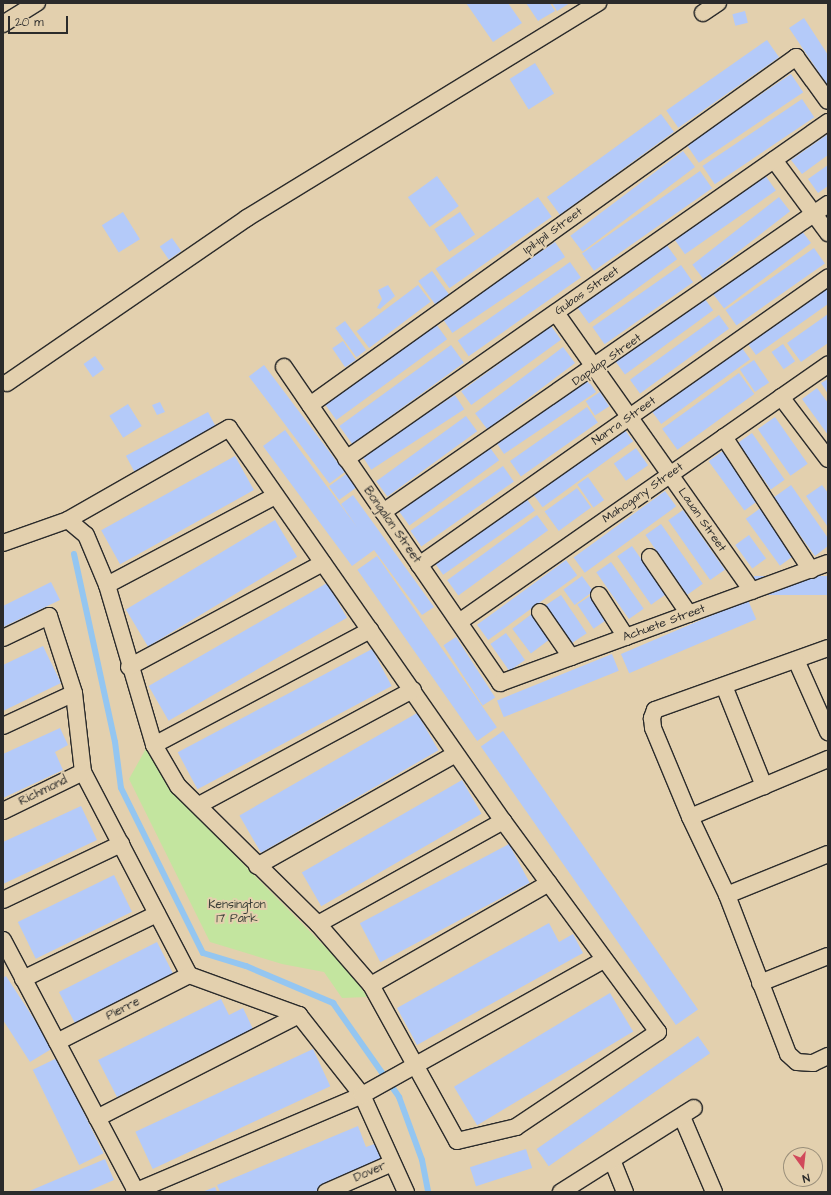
<!DOCTYPE html>
<html>
<head>
<meta charset="utf-8">
<style>
  body { margin:0 }
  #map { position:relative; width:831px; height:1195px; overflow:hidden; background:#e3d0ae; font-family:"Architects Daughter",sans-serif }
  div>[style] { position:absolute }
  .green>* { inset:0; background:#c3e59f }
  .stream>* { height:6px; margin:-3px; padding:0 3px; transform-origin:3px; border-radius:3px; background:#94c6f1 }
  .building>* { inset:0; background:#b4caf9; transform-origin:0 0 }
  .roads { filter:drop-shadow(1px 0 #2b2b2b) drop-shadow(-1px 0 #2b2b2b) drop-shadow(0 1px #2b2b2b) drop-shadow(0 -1px #2b2b2b) }
  .street>* { height:16px; margin:-8px; padding:0 8px; transform-origin:8px; border-radius:8px; background:#e3d0ae }
  span { translate:-50% -50%; white-space:nowrap; text-align:center; line-height:1.15; -webkit-text-stroke:4px #e3d0ae; paint-order:stroke }
  .street-label { font-size:12px; color:#2b2b2b }
  .park-label { font-size:12px; color:#3a3e37 }
  .frame { position:absolute; inset:0; border:4px solid #2b2b2b; pointer-events:none }
  .north { position:absolute; left:783px; top:1147px; width:40px; height:40px; box-sizing:border-box; background:#e3d0ae; border:1px solid #998e7a; border-radius:50%; rotate:165deg; font-size:11px; font-weight:700; line-height:16px; text-align:center; color:#2b2b2b }
  .north::after { content:''; display:block; margin:auto; width:14px; height:18px; background:#d1495b; clip-path:polygon(50% 0,100% 100%,50% 72%,0 100%) }
  .scale { position:absolute; left:8px; top:16px; width:60px; height:18px; box-sizing:border-box; border:2px solid #2b2b2b; border-top:0; padding-left:5px; font-size:12px; line-height:14px; white-space:nowrap; color:#2b2b2b; -webkit-text-stroke:3px #e3d0ae; paint-order:stroke }
</style>
</head>
<body>
<div id="map">
  <div class="green">
    <div style="clip-path:polygon(148px 745px,168px 788px,352px 974px,367px 997px,342px 998px,324px 972px,282px 964px,210px 942px,129px 779px)"></div>
  </div>
  <div class="stream">
    <div style="left:74px;top:554px;width:192px;rotate:77.7deg"></div>
    <div style="left:115px;top:742px;width:46px;rotate:82.6deg"></div>
    <div style="left:121px;top:788px;width:184px;rotate:63.6deg"></div>
    <div style="left:203px;top:953px;width:45px;rotate:16.8deg"></div>
    <div style="left:246px;top:966px;width:95px;rotate:23deg"></div>
    <div style="left:333px;top:1003px;width:115px;rotate:54.9deg"></div>
    <div style="left:399px;top:1097px;width:67px;rotate:69.9deg"></div>
    <div style="left:422px;top:1160px;width:33px;rotate:79deg"></div>
  </div>
  <div class="building">
    <div style="clip-path:polygon(466px 3px,508px 3px,522px 23px,493px 42px)"></div>
    <div style="clip-path:polygon(526px 3px,550px 3px,555px 11px,538px 21px)"></div>
    <div style="clip-path:polygon(552px 3px,570px 3px,557px 11px)"></div>
    <div style="left:745px;top:11px;width:12px;height:13px;rotate:76deg"></div>
    <div style="clip-path:polygon(804px 18px,828px 55px,828px 86px,789px 28px)"></div>
    <div style="left:767px;top:40px;width:21px;height:123px;rotate:55deg"></div>
    <div style="left:535px;top:63px;width:36px;height:30px;rotate:58deg"></div>
    <div style="left:791px;top:74px;width:22px;height:126px;rotate:56deg"></div>
    <div style="left:802px;top:99px;width:22px;height:120px;rotate:56deg"></div>
    <div style="left:661px;top:114px;width:22px;height:141px;rotate:54deg"></div>
    <div style="clip-path:polygon(828px 134px,828px 155px,802px 174px,791px 160px)"></div>
    <div style="left:683px;top:151px;width:20px;height:141px;rotate:53deg"></div>
    <div style="clip-path:polygon(828px 165px,828px 186px,818px 193px,808px 179px)"></div>
    <div style="left:700px;top:171px;width:21px;height:144px;rotate:55deg"></div>
    <div style="left:765px;top:175px;width:19px;height:111px;rotate:55deg"></div>
    <div style="left:437px;top:176px;width:37px;height:36px;rotate:54deg"></div>
    <div style="left:538px;top:197px;width:24px;height:125px;rotate:55deg"></div>
    <div style="left:779px;top:197px;width:18px;height:110px;rotate:52deg"></div>
    <div style="left:123px;top:212px;width:32px;height:25px;rotate:58deg"></div>
    <div style="left:460px;top:212px;width:27px;height:31px;rotate:56deg"></div>
    <div style="left:799px;top:227px;width:20px;height:109px;rotate:53deg"></div>
    <div style="left:172px;top:238px;width:16px;height:15px;rotate:55deg"></div>
    <div style="left:555px;top:242px;width:18px;height:136px;rotate:56deg"></div>
    <div style="left:666px;top:244px;width:19px;height:109px;rotate:54deg"></div>
    <div style="left:814px;top:248px;width:19px;height:108px;rotate:55deg"></div>
    <div style="left:570px;top:262px;width:19px;height:137px;rotate:55deg"></div>
    <div style="left:681px;top:265px;width:21px;height:108px;rotate:55deg"></div>
    <div style="left:432px;top:271px;width:29px;height:17px;rotate:54deg"></div>
    <div style="clip-path:polygon(828px 281px,828px 304px,756px 355px,745px 340px)"></div>
    <div style="clip-path:polygon(388px 285px,395px 296px,380px 309px,377px 308px,382px 299px,378px 290px)"></div>
    <div style="left:418px;top:285px;width:21px;height:77px;rotate:53deg"></div>
    <div style="left:702px;top:295px;width:19px;height:109px;rotate:54deg"></div>
    <div style="clip-path:polygon(828px 314px,828px 343px,801px 362px,787px 343px)"></div>
    <div style="left:719px;top:315px;width:17px;height:110px;rotate:54deg"></div>
    <div style="left:345px;top:321px;width:36px;height:12px;rotate:54deg"></div>
    <div style="left:436px;top:324px;width:19px;height:137px;rotate:54deg"></div>
    <div style="left:551px;top:326px;width:17px;height:111px;rotate:54deg"></div>
    <div style="left:343px;top:341px;width:23px;height:13px;rotate:56deg"></div>
    <div style="left:739px;top:344px;width:19px;height:110px;rotate:54deg"></div>
    <div style="left:783px;top:344px;width:21px;height:14px;rotate:55deg"></div>
    <div style="left:451px;top:345px;width:22px;height:138px;rotate:54deg"></div>
    <div style="left:563px;top:347px;width:20px;height:110px;rotate:53deg"></div>
    <div style="left:95px;top:356px;width:16px;height:14px;rotate:55deg"></div>
    <div style="left:754px;top:360px;width:27px;height:17px;rotate:56deg"></div>
    <div style="left:264px;top:365px;width:134px;height:19px;rotate:53deg"></div>
    <div style="left:739px;top:373px;width:26px;height:95px;rotate:54deg"></div>
    <div style="left:586px;top:377px;width:18px;height:111px;rotate:56deg"></div>
    <div style="clip-path:polygon(828px 379px,828px 394px,821px 383px)"></div>
    <div style="clip-path:polygon(817px 388px,828px 403px,828px 435px,802px 399px)"></div>
    <div style="left:600px;top:392px;width:17px;height:17px;rotate:57deg"></div>
    <div style="left:455px;top:395px;width:17px;height:111px;rotate:57deg"></div>
    <div style="clip-path:polygon(160px 402px,165px 412px,157px 415px,152px 405px)"></div>
    <div style="left:128px;top:404px;width:26px;height:22px;rotate:58deg"></div>
    <div style="left:587px;top:407px;width:19px;height:94px;rotate:55deg"></div>
    <div style="left:208px;top:412px;width:21px;height:93px;rotate:62deg"></div>
    <div style="left:466px;top:416px;width:19px;height:111px;rotate:54deg"></div>
    <div style="left:775px;top:417px;width:57px;height:21px;rotate:55deg"></div>
    <div style="left:622px;top:426px;width:19px;height:112px;rotate:54deg"></div>
    <div style="clip-path:polygon(285px 430px,357px 527px,341px 504px,353px 495px,434px 607px,422px 615px,374px 550px,352px 566px,263px 446px)"></div>
    <div style="left:752px;top:433px;width:57px;height:17px;rotate:55deg"></div>
    <div style="left:488px;top:445px;width:19px;height:111px;rotate:54deg"></div>
    <div style="left:636px;top:448px;width:21px;height:27px;rotate:55deg"></div>
    <div style="left:724px;top:450px;width:61px;height:19px;rotate:54deg"></div>
    <div style="left:235px;top:456px;width:39px;height:153px;rotate:61deg"></div>
    <div style="left:503px;top:466px;width:19px;height:113px;rotate:55deg"></div>
    <div style="left:346px;top:474px;width:17px;height:21px;rotate:54deg"></div>
    <div style="left:588px;top:477px;width:28px;height:13px;rotate:55deg"></div>
    <div style="clip-path:polygon(791px 485px,828px 538px,828px 546px,815px 556px,773px 498px)"></div>
    <div style="clip-path:polygon(822px 485px,828px 493px,828px 527px,806px 496px)"></div>
    <div style="left:577px;top:488px;width:24px;height:40px;rotate:54deg"></div>
    <div style="left:665px;top:491px;width:19px;height:113px;rotate:54deg"></div>
    <div style="left:524px;top:495px;width:19px;height:112px;rotate:55deg"></div>
    <div style="left:762px;top:507px;width:58px;height:20px;rotate:54deg"></div>
    <div style="left:683px;top:510px;width:73px;height:18px;rotate:55deg"></div>
    <div style="left:537px;top:515px;width:19px;height:111px;rotate:54deg"></div>
    <div style="left:275px;top:520px;width:43px;height:174px;rotate:59deg"></div>
    <div style="left:661px;top:524px;width:73px;height:19px;rotate:55deg"></div>
    <div style="left:749px;top:535px;width:29px;height:17px;rotate:54deg"></div>
    <div style="left:632px;top:546px;width:59px;height:18px;rotate:55deg"></div>
    <div style="left:377px;top:556px;width:209px;height:24px;rotate:55deg"></div>
    <div style="left:566px;top:560px;width:19px;height:110px;rotate:54deg"></div>
    <div style="left:611px;top:562px;width:57px;height:18px;rotate:55deg"></div>
    <div style="left:582px;top:576px;width:19px;height:23px;rotate:54deg"></div>
    <div style="left:828px;top:576px;width:19px;height:74px;rotate:90deg"></div>
    <div style="clip-path:polygon(51px 582px,60px 600px,3px 627px,3px 606px)"></div>
    <div style="left:327px;top:583px;width:40px;height:206px;rotate:60deg"></div>
    <div style="left:593px;top:594px;width:29px;height:19px;rotate:56deg"></div>
    <div style="left:561px;top:595px;width:46px;height:19px;rotate:56deg"></div>
    <div style="left:748px;top:600px;width:21px;height:138px;rotate:67deg"></div>
    <div style="left:533px;top:613px;width:31px;height:26px;rotate:53deg"></div>
    <div style="left:506px;top:633px;width:33px;height:19px;rotate:55deg"></div>
    <div style="left:456px;top:637px;width:72px;height:15px;rotate:57deg"></div>
    <div style="clip-path:polygon(43px 646px,61px 683px,3px 711px,3px 665px)"></div>
    <div style="left:372px;top:649px;width:42px;height:220px;rotate:62deg"></div>
    <div style="left:612px;top:654px;width:18px;height:124px;rotate:68deg"></div>
    <div style="left:417px;top:713px;width:43px;height:205px;rotate:60deg"></div>
    <div style="clip-path:polygon(60px 728px,68px 745px,55px 752px,63px 770px,3px 798px,3px 754px)"></div>
    <div style="left:503px;top:731px;width:340px;height:27px;rotate:55deg"></div>
    <div style="left:462px;top:780px;width:39px;height:185px;rotate:60deg"></div>
    <div style="clip-path:polygon(81px 806px,97px 840px,3px 884px,3px 842px)"></div>
    <div style="left:509px;top:844px;width:44px;height:169px;rotate:62deg"></div>
    <div style="left:114px;top:875px;width:41px;height:107px;rotate:64deg"></div>
    <div style="clip-path:polygon(549px 923px,559px 942px,573px 934px,583px 953px,417px 1045px,397px 1008px)"></div>
    <div style="left:157px;top:942px;width:40px;height:110px;rotate:63deg"></div>
    <div style="clip-path:polygon(6px 976px,53px 1048px,30px 1062px,3px 1020px,3px 978px)"></div>
    <div style="left:610px;top:993px;width:45px;height:182px;rotate:59deg"></div>
    <div style="clip-path:polygon(221px 999px,229px 1015px,243px 1008px,253px 1029px,117px 1097px,98px 1060px)"></div>
    <div style="left:698px;top:1036px;width:21px;height:197px;rotate:55deg"></div>
    <div style="left:313px;top:1049px;width:41px;height:196px;rotate:65deg"></div>
    <div style="left:57px;top:1058px;width:106px;height:27px;rotate:64deg"></div>
    <div style="clip-path:polygon(358px 1126px,366px 1147px,380px 1142px,389px 1162px,317px 1192px,220px 1192px,217px 1185px)"></div>
    <div style="left:526px;top:1149px;width:20px;height:59px;rotate:72deg"></div>
    <div style="clip-path:polygon(105px 1159px,114px 1180px,86px 1192px,27px 1192px)"></div>
    <div style="clip-path:polygon(215px 1187px,217px 1192px,202px 1192px)"></div>
  </div>
  <div class="roads">
    <div class="street">
      <div style="left:703px;top:13px;width:18px;rotate:-34deg"></div>
      <div style="left:3px;top:24px;width:40px;rotate:-32deg"></div>
      <div style="left:774px;top:160px;width:91px;rotate:53.5deg"></div>
      <div style="left:556px;top:313px;width:340px;rotate:54.8deg"></div>
      <div style="left:284px;top:367px;width:383px;rotate:55.6deg"></div>
      <div style="left:500px;top:683px;width:349px;rotate:-20.1deg"></div>
      <div style="left:7px;top:383px;width:291px;rotate:-34.5deg"></div>
      <div style="left:247px;top:218px;width:412px;rotate:-31.5deg"></div>
      <div style="left:781px;top:397px;width:78px;rotate:52.8deg"></div>
      <div style="left:310px;top:405px;width:598px;rotate:-35.6deg"></div>
      <div style="left:796px;top:57px;width:54px;rotate:54deg"></div>
      <div style="left:724px;top:437px;width:159px;rotate:56.8deg"></div>
      <div style="left:346px;top:459px;width:588px;rotate:-34.96deg"></div>
      <div style="left:383px;top:512px;width:541px;rotate:-34.69deg"></div>
      <div style="left:3px;top:543px;width:69px;rotate:-19.5deg"></div>
      <div style="left:68px;top:520px;width:23px;rotate:40deg"></div>
      <div style="left:86px;top:535px;width:54px;rotate:67.2deg"></div>
      <div style="left:107px;top:585px;width:167px;rotate:73.6deg"></div>
      <div style="left:154px;top:745px;width:48px;rotate:59.7deg"></div>
      <div style="left:178px;top:786px;width:197px;rotate:44.6deg"></div>
      <div style="left:318px;top:924px;width:81px;rotate:49deg"></div>
      <div style="left:371px;top:985px;width:178px;rotate:61.1deg"></div>
      <div style="left:457px;top:1141px;width:61px;rotate:-13.3deg"></div>
      <div style="left:516px;top:1127px;width:171px;rotate:-33.8deg"></div>
      <div style="left:658px;top:1032px;width:262px;rotate:-126.3deg"></div>
      <div style="left:503px;top:821px;width:479px;rotate:-124.9deg"></div>
      <div style="left:229px;top:428px;width:185px;rotate:150.3deg"></div>
      <div style="left:650px;top:557px;width:69px;rotate:55.6deg"></div>
      <div style="left:419px;top:565px;width:500px;rotate:-35.1deg"></div>
      <div style="left:107px;top:585px;width:190px;rotate:-27.9deg"></div>
      <div style="left:599px;top:595px;width:50px;rotate:57.3deg"></div>
      <div style="left:540px;top:612px;width:55px;rotate:55.4deg"></div>
      <div style="left:459px;top:622px;width:450px;rotate:-34.9deg"></div>
      <div style="left:3px;top:638px;width:51px;rotate:-25.6deg"></div>
      <div style="left:49px;top:616px;width:81px;rotate:72deg"></div>
      <div style="left:74px;top:693px;width:80px;rotate:83.5deg"></div>
      <div style="left:83px;top:772px;width:229px;rotate:62.4deg"></div>
      <div style="left:189px;top:975px;width:117px;rotate:20deg"></div>
      <div style="left:299px;top:1015px;width:102px;rotate:51.8deg"></div>
      <div style="left:362px;top:1095px;width:107px;rotate:65.6deg"></div>
      <div style="left:828px;top:648px;width:184px;rotate:160.3deg"></div>
      <div style="left:655px;top:710px;width:9px;rotate:111deg"></div>
      <div style="left:652px;top:718px;width:10px;rotate:84deg"></div>
      <div style="left:653px;top:728px;width:96px;rotate:67.4deg"></div>
      <div style="left:690px;top:817px;width:86px;rotate:64.6deg"></div>
      <div style="left:727px;top:895px;width:170px;rotate:69deg"></div>
      <div style="left:788px;top:1054px;width:12px;rotate:42deg"></div>
      <div style="left:797px;top:1062px;width:16px;rotate:4deg"></div>
      <div style="left:813px;top:1063px;width:17px;rotate:-25deg"></div>
      <div style="left:796px;top:660px;width:79px;rotate:66deg"></div>
      <div style="left:129px;top:667px;width:220px;rotate:-28.2deg"></div>
      <div style="left:724px;top:686px;width:108px;rotate:68.2deg"></div>
      <div style="left:3px;top:726px;width:78px;rotate:-24.9deg"></div>
      <div style="left:154px;top:745px;width:245px;rotate:-28deg"></div>
      <div style="left:199px;top:805px;width:243px;rotate:-28.3deg"></div>
      <div style="left:3px;top:811px;width:89px;rotate:-26deg"></div>
      <div style="left:690px;top:817px;width:150px;rotate:-22.8deg"></div>
      <div style="left:257px;top:866px;width:228px;rotate:-29.4deg"></div>
      <div style="left:727px;top:895px;width:109px;rotate:-22.1deg"></div>
      <div style="left:3px;top:900px;width:131px;rotate:-25.4deg"></div>
      <div style="left:318px;top:924px;width:212px;rotate:-29.1deg"></div>
      <div style="left:3px;top:940px;width:284px;rotate:62.1deg"></div>
      <div style="left:23px;top:979px;width:149px;rotate:-25.9deg"></div>
      <div style="left:760px;top:983px;width:73px;rotate:-21.7deg"></div>
      <div style="left:371px;top:985px;width:205px;rotate:-29.8deg"></div>
      <div style="left:57px;top:1042px;width:148px;rotate:-26.9deg"></div>
      <div style="left:682px;top:1117px;width:82px;rotate:66.9deg"></div>
      <div style="left:97px;top:1118px;width:227px;rotate:-27deg"></div>
      <div style="left:612px;top:1160px;width:35px;rotate:68deg"></div>
      <div style="left:134px;top:1192px;width:248px;rotate:-23deg"></div>
      <div style="left:362px;top:1095px;width:277px;rotate:-29.2deg"></div>
      <div style="left:326px;top:1192px;width:72px;rotate:-23.7deg"></div>
      <div style="left:561px;top:1192px;width:157px;rotate:-32.3deg"></div>
    </div>
  </div>
  <div class="street-label">
    <span style="left:553px;top:231px;rotate:-36deg">Ipil-Ipil Street</span>
    <span style="left:587px;top:291px;rotate:-35deg">Gubas Street</span>
    <span style="left:607px;top:360px;rotate:-35deg">Dapdap Street</span>
    <span style="left:624px;top:421px;rotate:-35deg">Narra Street</span>
    <span style="left:643px;top:493px;rotate:-35deg">Mahogany Street</span>
    <span style="left:702px;top:520px;rotate:55deg">Lauan Street</span>
    <span style="left:392px;top:525px;rotate:55deg">Bongalon Street</span>
    <span style="left:664px;top:623px;rotate:-20deg">Achuete Street</span>
    <span style="left:43px;top:791px;rotate:-26deg">Richmond</span>
    <span style="left:123px;top:1009px;rotate:-27deg">Pierre</span>
    <span style="left:370px;top:1172px;rotate:-24deg">Dover</span>
  </div>
  <div class="park-label">
    <span style="left:237px;top:912px">Kensington<br>17 Park</span>
  </div>
  <div class="frame"></div>
  <div class="north">N</div>
  <div class="scale">20 m</div>
</div>
</body>
</html>
